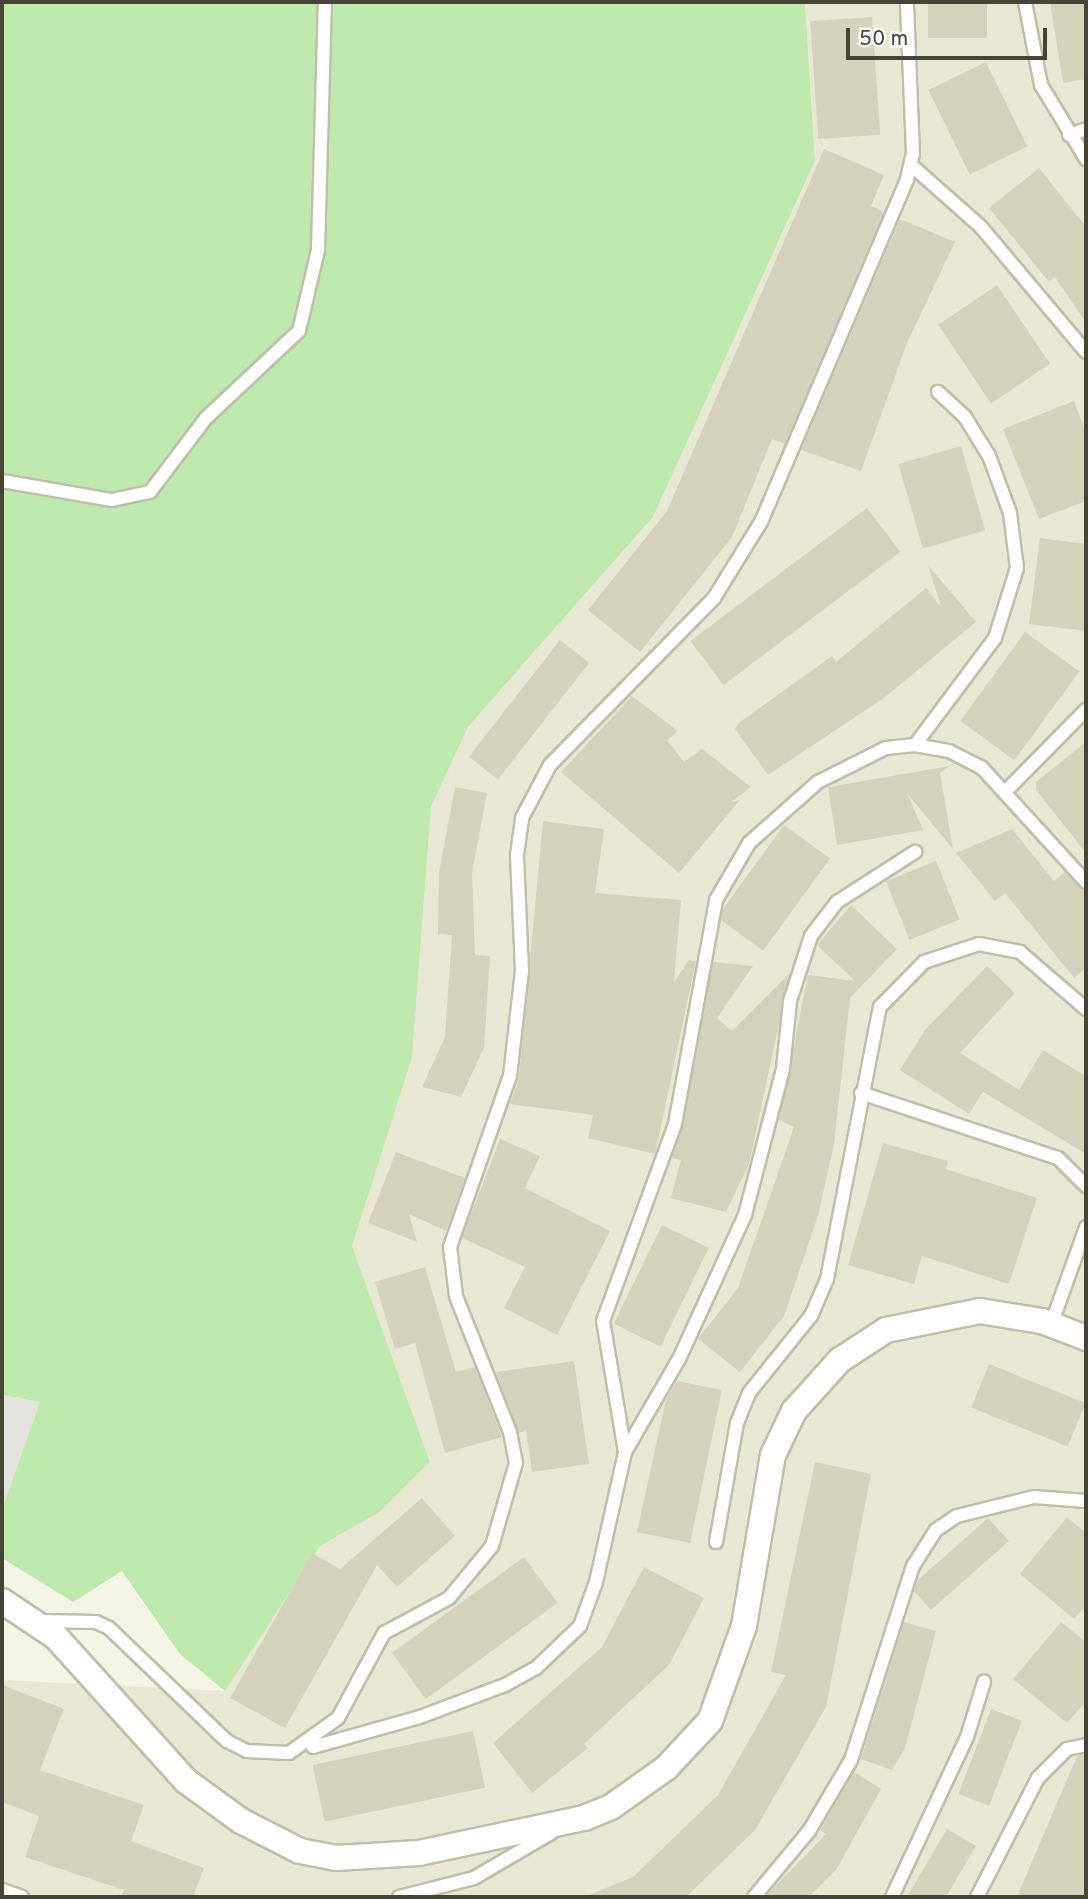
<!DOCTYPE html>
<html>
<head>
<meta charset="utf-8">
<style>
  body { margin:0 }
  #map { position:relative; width:1088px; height:1899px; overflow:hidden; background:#f3f3e6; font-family:Overpass,sans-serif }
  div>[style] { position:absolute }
  .residential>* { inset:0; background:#e7e7d4 }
  .green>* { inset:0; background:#bee9ad }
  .parking>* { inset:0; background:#e4e3de }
  .building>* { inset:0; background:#d5d2bb; transform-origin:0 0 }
  .roads { filter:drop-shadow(2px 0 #bfbea8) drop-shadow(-2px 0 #bfbea8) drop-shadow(0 2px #bfbea8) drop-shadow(0 -2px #bfbea8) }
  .lane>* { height:12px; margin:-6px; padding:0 6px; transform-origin:6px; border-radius:6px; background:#fff }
  .street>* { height:24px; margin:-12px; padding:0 12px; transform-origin:12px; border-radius:12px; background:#fff }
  span { translate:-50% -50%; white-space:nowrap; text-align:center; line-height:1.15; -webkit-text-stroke:5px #fff; paint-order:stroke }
  .frame { position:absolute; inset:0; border:4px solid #464435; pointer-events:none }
  .scale { position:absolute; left:846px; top:28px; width:201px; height:32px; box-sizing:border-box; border:4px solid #464435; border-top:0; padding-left:9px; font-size:21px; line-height:24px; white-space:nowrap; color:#464435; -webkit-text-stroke:5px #fff; paint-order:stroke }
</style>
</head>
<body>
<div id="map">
  <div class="residential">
    <div style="clip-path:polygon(805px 2px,1086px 2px,1086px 1897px,2px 1897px,2px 1680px,225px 1691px,320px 1546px,380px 1512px,430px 1462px,352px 1246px,412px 1058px,431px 807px,468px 727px,653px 517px,815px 162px)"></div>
  </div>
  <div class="green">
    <div style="clip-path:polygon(2px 2px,805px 2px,815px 161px,653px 517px,468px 727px,431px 807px,412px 1058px,352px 1246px,430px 1462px,380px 1512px,320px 1546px,225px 1691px,180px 1654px,122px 1571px,73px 1602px,2px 1558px,2px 1510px,39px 1402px,2px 1395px)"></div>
  </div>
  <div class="parking">
    <div style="clip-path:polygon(2px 1395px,40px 1402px,2px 1510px)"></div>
  </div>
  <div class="building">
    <div style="left:928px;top:2px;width:59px;height:36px"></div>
    <div style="clip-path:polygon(1050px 2px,1086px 2px,1086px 79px,1063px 83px)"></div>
    <div style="left:872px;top:17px;width:118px;height:62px;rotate:86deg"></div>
    <div style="left:986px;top:62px;width:94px;height:64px;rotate:64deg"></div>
    <div style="clip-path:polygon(824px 149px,884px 175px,871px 206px,884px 212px,785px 444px,772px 439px,732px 537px,640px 652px,588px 610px,667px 511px)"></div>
    <div style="clip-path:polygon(1039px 168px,1086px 227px,1086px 323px,1055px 277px,1049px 282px,989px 208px)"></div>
    <div style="clip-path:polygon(900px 219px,955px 242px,907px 343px,861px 471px,801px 450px)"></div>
    <div style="left:997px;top:285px;width:95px;height:71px;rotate:56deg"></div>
    <div style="clip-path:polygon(1074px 401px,1086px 433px,1086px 501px,1039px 519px,1003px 429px)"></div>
    <div style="left:961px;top:446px;width:88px;height:65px;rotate:74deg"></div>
    <div style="left:867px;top:508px;width:55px;height:221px;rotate:53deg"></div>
    <div style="clip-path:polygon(1040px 538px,1086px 544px,1086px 631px,1029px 624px)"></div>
    <div style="clip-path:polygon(928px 565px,976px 622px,884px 698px,768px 775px,735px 729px,740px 722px,832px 656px,836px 662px,926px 588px,941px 607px)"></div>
    <div style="left:1025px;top:632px;width:67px;height:110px;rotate:36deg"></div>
    <div style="left:560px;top:640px;width:37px;height:148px;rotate:38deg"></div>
    <div style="clip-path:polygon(632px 696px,678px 731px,667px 740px,684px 762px,702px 749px,751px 787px,731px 802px,740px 800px,679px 873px,561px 772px)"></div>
    <div style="clip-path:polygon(1086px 742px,1086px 853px,1036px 790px,1036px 782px)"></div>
    <div style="clip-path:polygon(950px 766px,940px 773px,953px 849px,907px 793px,923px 830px,837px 845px,828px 787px)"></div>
    <div style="clip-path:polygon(455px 787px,487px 793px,472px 873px,475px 955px,490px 956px,484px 1048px,461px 1097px,422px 1087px,445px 1037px,452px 935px,438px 934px,439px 872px)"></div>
    <div style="clip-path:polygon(543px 821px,604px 829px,595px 893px,681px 900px,674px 982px,689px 960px,696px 961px,655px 1154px,588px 1138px,593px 1115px,510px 1104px,519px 1077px)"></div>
    <div style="left:784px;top:825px;width:57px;height:114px;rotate:36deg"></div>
    <div style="clip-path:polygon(1012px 829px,1054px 881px,1065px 872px,1086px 891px,1086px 968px,1074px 978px,1005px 893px,995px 901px,956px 853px)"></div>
    <div style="left:936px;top:861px;width:63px;height:54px;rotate:68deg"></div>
    <div style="clip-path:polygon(851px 905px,897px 949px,850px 998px,834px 1144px,818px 1216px,784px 1316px,740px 1372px,698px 1339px,738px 1288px,794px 1127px,779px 1120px,808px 975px,855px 981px,817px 945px)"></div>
    <div style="clip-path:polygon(713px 962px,753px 966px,717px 1018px,732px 1031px,790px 973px,749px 1164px,726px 1212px,671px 1198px,681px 1160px,672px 1158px)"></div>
    <div style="clip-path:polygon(987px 966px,1015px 993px,960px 1053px,1019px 1090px,1043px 1050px,1086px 1076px,1086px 1154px,983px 1092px,969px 1114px,900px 1070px,925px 1030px)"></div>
    <div style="clip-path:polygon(500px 1139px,540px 1156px,525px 1188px,610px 1231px,557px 1335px,504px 1308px,525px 1267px,462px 1238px)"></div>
    <div style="clip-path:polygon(883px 1143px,948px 1161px,946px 1169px,1037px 1198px,1009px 1284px,922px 1256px,914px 1284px,848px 1265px)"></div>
    <div style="clip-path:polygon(396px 1152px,465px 1178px,446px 1231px,409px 1214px,417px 1242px,368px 1223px)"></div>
    <div style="left:662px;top:1225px;width:52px;height:110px;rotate:26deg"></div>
    <div style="clip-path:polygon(425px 1267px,456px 1372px,475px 1367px,502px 1437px,445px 1453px,415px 1343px,395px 1349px,375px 1282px)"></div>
    <div style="clip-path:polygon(574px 1361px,589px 1464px,532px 1472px,526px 1430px,519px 1433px,496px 1372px)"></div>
    <div style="left:989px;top:1364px;width:104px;height:47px;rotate:22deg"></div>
    <div style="clip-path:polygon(677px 1381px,722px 1390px,690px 1543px,637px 1532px,666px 1400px)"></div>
    <div style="clip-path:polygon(815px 1462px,871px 1474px,826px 1707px,755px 1830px,686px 1897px,584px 1897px,633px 1877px,718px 1795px,786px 1675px,771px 1672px)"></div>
    <div style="clip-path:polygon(422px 1498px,455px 1536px,397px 1587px,377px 1565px,285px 1728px,230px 1698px,312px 1553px,340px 1569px)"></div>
    <div style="clip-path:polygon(1067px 1517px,1086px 1533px,1086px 1605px,1074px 1619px,1020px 1574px)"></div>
    <div style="clip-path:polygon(988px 1518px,1009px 1541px,931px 1610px,914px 1591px,918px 1580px)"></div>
    <div style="left:524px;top:1557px;width:57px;height:163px;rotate:54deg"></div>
    <div style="clip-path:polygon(644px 1567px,704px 1598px,669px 1665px,584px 1744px,588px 1748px,532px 1793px,493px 1743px,602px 1647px)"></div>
    <div style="clip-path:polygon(904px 1622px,936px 1631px,905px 1748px,892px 1770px,861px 1759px)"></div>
    <div style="clip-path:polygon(1061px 1622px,1086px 1642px,1086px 1701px,1067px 1723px,1013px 1679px)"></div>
    <div style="clip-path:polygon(2px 1685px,64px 1709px,40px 1770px,144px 1805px,131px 1841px,204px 1868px,193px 1897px,121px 1897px,124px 1890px,25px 1857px,39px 1816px,2px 1802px)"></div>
    <div style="left:991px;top:1709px;width:33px;height:91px;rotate:21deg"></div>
    <div style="left:473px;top:1731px;width:58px;height:164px;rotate:78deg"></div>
    <div style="clip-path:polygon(1086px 1754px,1086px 1897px,1017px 1897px,1077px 1756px)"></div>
    <div style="clip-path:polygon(854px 1772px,881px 1789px,836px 1870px,809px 1897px,765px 1897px,826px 1834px,820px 1830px)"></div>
    <div style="clip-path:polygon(947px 1829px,976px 1846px,946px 1897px,907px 1897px)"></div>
  </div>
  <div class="roads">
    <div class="lane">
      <div style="left:1025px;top:2px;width:85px;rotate:79.1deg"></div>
      <div style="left:1041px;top:85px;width:87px;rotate:58.7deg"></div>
      <div style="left:1069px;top:135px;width:18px;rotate:-19deg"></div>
      <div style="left:911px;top:165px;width:94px;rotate:41.5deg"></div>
      <div style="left:981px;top:227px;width:163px;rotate:50deg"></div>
      <div style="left:2px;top:481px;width:112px;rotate:9.8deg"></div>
      <div style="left:112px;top:500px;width:39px;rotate:-12deg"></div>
      <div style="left:150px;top:492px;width:93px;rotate:-52.9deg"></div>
      <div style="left:206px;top:418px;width:127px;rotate:-43.1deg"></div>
      <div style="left:299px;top:331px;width:83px;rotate:-76.8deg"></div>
      <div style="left:318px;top:250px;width:248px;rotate:-88.4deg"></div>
      <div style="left:915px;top:745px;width:134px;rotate:-53.2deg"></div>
      <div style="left:995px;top:638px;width:73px;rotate:-72.6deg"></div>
      <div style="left:1017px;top:568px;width:55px;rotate:-97.3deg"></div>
      <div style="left:1010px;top:513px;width:61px;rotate:-110.2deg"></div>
      <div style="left:989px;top:456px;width:46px;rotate:-121.6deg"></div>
      <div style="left:965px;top:417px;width:37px;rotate:-137deg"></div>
      <div style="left:1006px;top:791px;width:114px;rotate:-45.4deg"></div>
      <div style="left:861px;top:1093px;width:207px;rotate:18.3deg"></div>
      <div style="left:1058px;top:1158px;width:40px;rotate:45deg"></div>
      <div style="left:1051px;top:1325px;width:104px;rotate:-70.3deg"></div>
      <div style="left:625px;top:1452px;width:133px;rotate:-99.5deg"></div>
      <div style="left:603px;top:1321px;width:210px;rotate:-69.9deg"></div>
      <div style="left:675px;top:1124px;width:228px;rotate:-79.6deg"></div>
      <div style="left:716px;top:900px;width:66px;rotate:-59.9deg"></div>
      <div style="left:749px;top:843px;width:92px;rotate:-41.5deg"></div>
      <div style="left:818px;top:782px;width:76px;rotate:-26.6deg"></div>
      <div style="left:886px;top:748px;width:29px;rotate:-6deg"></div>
      <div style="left:915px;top:745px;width:35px;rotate:10deg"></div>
      <div style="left:949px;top:751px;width:37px;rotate:27deg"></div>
      <div style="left:982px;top:768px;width:154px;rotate:47.6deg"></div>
      <div style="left:716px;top:1542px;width:121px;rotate:-80deg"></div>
      <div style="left:737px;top:1423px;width:32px;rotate:-68deg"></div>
      <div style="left:749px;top:1393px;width:99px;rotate:-51.2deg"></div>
      <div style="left:811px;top:1316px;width:40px;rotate:-66.6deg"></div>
      <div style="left:827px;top:1279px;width:277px;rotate:-79deg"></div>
      <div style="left:880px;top:1007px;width:63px;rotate:-45.6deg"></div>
      <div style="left:924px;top:962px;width:58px;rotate:-18.1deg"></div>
      <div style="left:979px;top:944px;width:42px;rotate:11deg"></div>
      <div style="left:1020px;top:952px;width:87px;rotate:40.8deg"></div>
      <div style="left:40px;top:1621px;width:56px;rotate:1deg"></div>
      <div style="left:96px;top:1622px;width:14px;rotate:25deg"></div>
      <div style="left:109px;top:1628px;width:163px;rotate:43.8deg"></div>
      <div style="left:227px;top:1741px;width:22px;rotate:27deg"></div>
      <div style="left:247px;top:1751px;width:42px;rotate:2.7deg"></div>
      <div style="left:289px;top:1753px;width:60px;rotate:-35.5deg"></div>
      <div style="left:338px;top:1718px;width:97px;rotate:-61.6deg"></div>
      <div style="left:384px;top:1633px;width:74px;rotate:-28.3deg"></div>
      <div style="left:449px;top:1598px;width:67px;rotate:-50.4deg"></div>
      <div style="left:492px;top:1546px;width:86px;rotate:-73.9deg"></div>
      <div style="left:516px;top:1463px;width:32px;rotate:-101deg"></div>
      <div style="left:510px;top:1432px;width:146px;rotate:-111.7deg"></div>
      <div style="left:456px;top:1296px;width:49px;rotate:-97deg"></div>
      <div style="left:450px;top:1247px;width:181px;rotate:-70.7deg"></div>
      <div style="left:510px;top:1076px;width:106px;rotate:-83.5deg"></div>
      <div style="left:522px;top:971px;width:116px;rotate:-92.5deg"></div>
      <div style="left:517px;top:855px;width:37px;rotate:-82deg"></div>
      <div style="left:522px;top:818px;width:60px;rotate:-62.2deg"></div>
      <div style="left:550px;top:765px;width:234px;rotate:-45.5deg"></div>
      <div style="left:714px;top:598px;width:89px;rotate:-58.3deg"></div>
      <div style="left:761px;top:522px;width:373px;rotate:-66.9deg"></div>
      <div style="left:907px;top:179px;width:26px;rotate:-77deg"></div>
      <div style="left:913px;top:154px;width:152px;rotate:-92.3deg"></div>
      <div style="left:313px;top:1747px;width:111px;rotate:-15.7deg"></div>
      <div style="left:420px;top:1717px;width:91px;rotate:-20.6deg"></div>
      <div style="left:505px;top:1685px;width:35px;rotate:-29deg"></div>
      <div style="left:536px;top:1668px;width:61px;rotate:-43.7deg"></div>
      <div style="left:580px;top:1626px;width:47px;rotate:-70deg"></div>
      <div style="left:596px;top:1582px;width:133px;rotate:-77.4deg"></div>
      <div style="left:625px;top:1452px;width:108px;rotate:-59.9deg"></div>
      <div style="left:679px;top:1359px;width:158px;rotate:-65.4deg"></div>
      <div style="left:745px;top:1215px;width:151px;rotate:-75.4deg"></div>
      <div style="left:783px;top:1069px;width:68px;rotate:-84.1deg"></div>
      <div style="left:790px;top:1001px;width:68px;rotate:-72.1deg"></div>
      <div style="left:811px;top:936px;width:43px;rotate:-52.6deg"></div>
      <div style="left:837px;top:902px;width:93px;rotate:-32.7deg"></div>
      <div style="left:2px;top:1890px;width:21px;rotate:19deg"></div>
      <div style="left:399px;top:1897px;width:77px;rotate:-14.2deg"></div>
      <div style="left:474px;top:1878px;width:89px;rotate:-30.3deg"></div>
      <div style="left:754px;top:1897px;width:86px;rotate:-50.2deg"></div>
      <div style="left:809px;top:1831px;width:82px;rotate:-59.4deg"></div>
      <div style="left:851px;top:1760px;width:204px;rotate:-72.3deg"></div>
      <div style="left:913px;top:1566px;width:43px;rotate:-57.4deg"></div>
      <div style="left:936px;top:1530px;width:25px;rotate:-34deg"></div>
      <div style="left:957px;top:1516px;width:79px;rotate:-13.9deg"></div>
      <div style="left:1034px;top:1497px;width:52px;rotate:4.4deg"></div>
      <div style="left:892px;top:1897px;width:177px;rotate:-64.9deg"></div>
      <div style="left:967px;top:1737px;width:58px;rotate:-72.8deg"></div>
      <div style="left:977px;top:1897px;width:134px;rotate:-62.9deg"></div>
      <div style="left:1038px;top:1778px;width:41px;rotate:-45deg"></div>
      <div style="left:1067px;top:1749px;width:19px;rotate:-12deg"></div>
    </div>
    <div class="street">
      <div style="left:2px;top:1601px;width:65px;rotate:33.7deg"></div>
      <div style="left:56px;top:1637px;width:194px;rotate:47.9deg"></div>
      <div style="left:186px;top:1781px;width:68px;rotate:36deg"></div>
      <div style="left:241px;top:1821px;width:66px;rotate:27deg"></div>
      <div style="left:300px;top:1851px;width:37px;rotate:11deg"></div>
      <div style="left:336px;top:1858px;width:83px;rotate:-3.4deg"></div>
      <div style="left:419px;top:1853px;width:169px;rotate:-12deg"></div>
      <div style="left:584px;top:1818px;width:29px;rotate:-22deg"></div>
      <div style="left:611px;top:1807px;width:67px;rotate:-35.3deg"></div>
      <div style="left:666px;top:1768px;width:64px;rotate:-46.9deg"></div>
      <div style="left:710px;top:1721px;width:101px;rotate:-70.3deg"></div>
      <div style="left:744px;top:1626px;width:173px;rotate:-80.4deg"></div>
      <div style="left:773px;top:1455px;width:49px;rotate:-64.5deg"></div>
      <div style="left:794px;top:1411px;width:69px;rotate:-48deg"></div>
      <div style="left:840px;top:1360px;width:55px;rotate:-33.1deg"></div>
      <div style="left:886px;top:1330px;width:96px;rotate:-11.4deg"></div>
      <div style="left:980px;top:1311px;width:63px;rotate:9.2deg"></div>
      <div style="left:1042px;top:1321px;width:47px;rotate:21.1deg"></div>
    </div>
  </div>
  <div class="frame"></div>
  <div class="scale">50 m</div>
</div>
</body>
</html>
